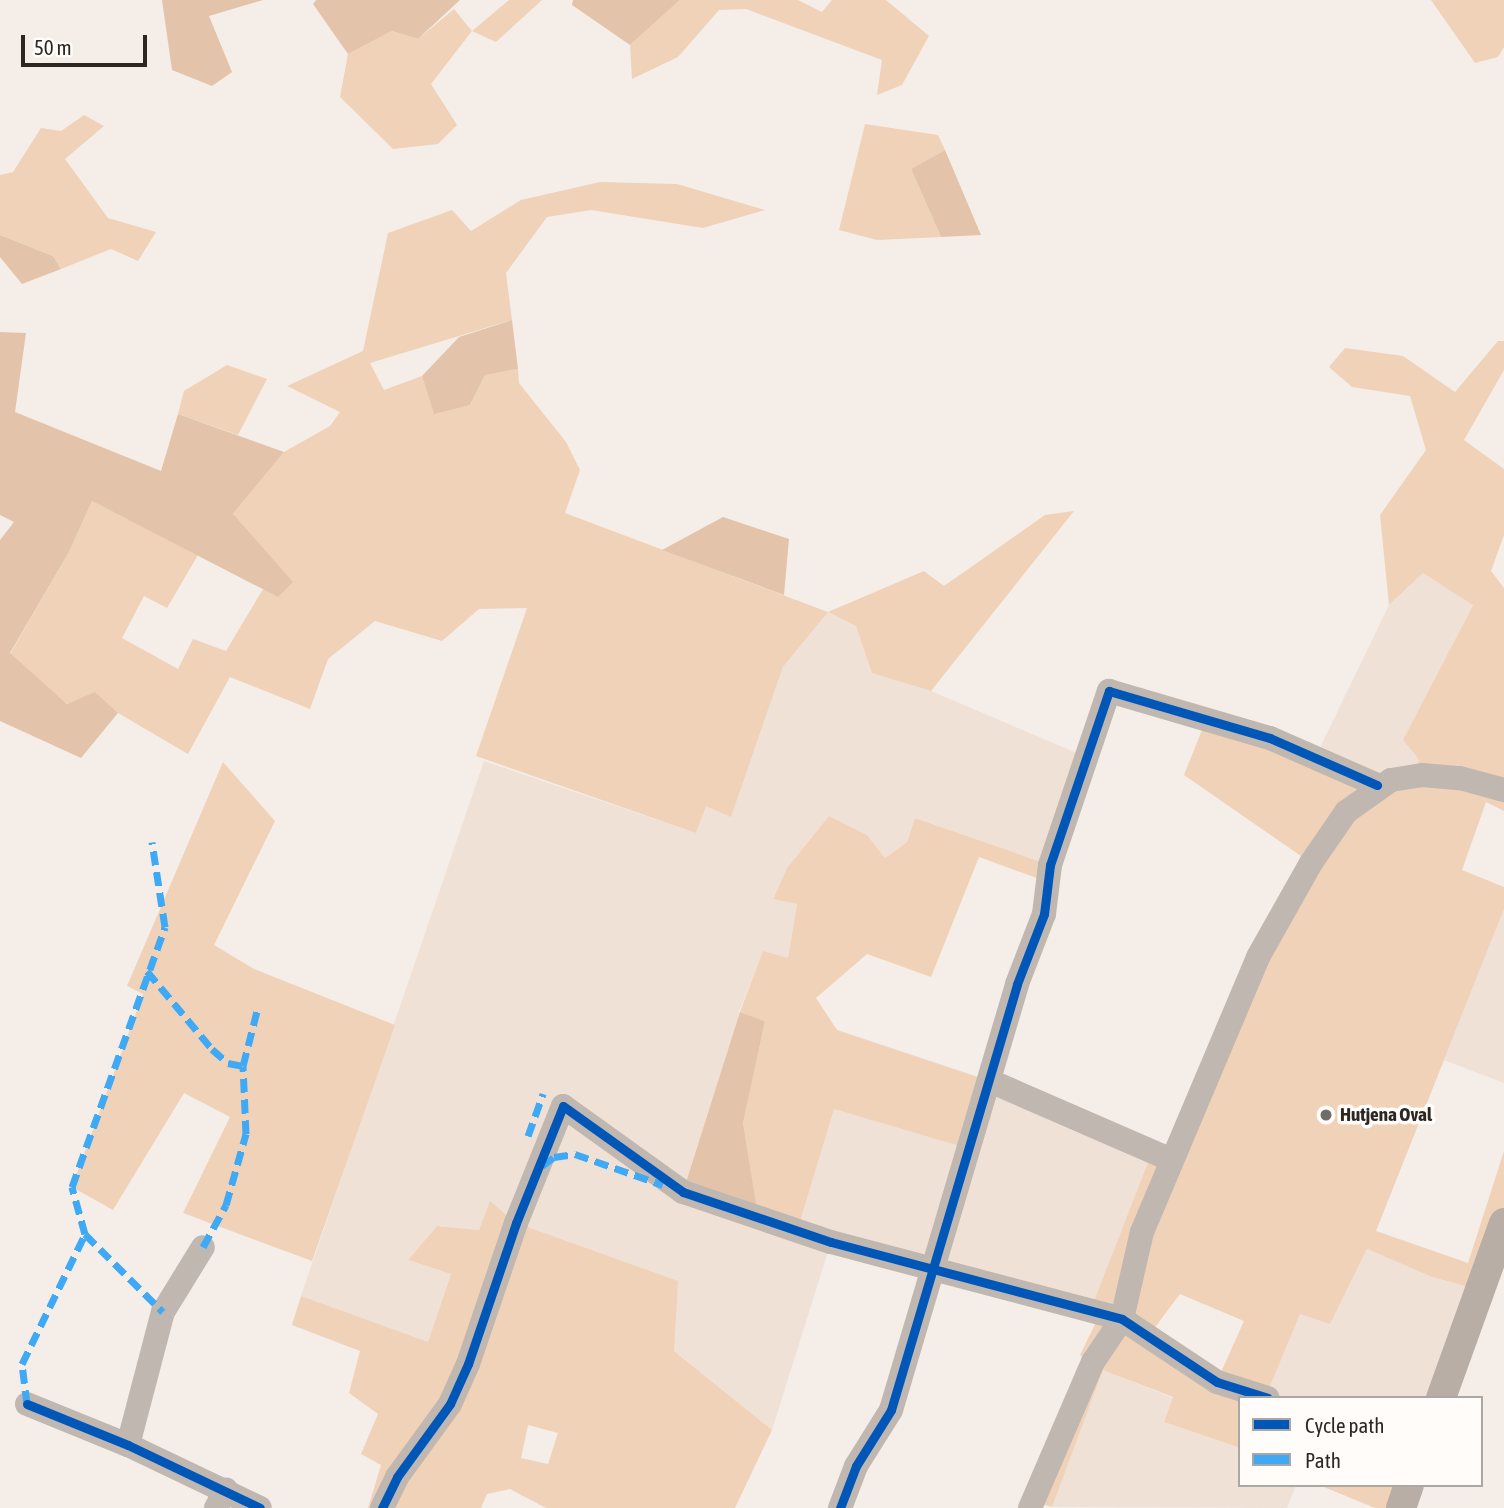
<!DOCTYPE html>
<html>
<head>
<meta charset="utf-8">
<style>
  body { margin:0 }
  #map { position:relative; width:1504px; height:1508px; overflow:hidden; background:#f5ede7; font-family:"Asap Condensed",sans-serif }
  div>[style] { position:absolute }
  .built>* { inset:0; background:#f0e1d6 }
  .green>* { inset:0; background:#f0d2b9 }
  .forest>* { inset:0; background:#e3c4aa }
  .minor>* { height:24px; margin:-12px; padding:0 12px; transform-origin:12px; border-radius:12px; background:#bfb7b0 }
  .major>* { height:30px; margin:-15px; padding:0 15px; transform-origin:15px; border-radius:15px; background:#b8aea6 }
  .quiet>* { height:7px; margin-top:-3.5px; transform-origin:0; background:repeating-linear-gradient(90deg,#3fa9f5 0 14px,transparent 0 21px) }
  .cycleway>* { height:9px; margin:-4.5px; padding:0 4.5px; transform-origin:4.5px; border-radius:4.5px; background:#0057b8 }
  .dots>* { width:19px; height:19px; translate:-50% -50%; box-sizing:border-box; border:4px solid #fffcfa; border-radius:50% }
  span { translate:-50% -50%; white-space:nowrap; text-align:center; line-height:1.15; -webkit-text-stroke:7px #fffcfa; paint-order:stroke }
  .poi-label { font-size:19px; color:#2c2723; font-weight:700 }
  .left { translate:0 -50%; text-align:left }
  .legend { position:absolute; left:1238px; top:1396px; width:245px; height:91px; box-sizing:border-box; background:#fffcfa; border:2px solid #aba7a4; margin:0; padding:9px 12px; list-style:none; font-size:21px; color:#2c2723 }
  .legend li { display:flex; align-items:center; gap:14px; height:35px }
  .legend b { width:35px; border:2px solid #aba7a4 }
  .scale { position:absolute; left:21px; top:35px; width:126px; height:32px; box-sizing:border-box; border:4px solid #2c2723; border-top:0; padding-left:9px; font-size:21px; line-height:24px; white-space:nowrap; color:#2c2723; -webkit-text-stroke:5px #fffcfa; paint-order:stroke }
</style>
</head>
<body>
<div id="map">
  <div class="built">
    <div style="clip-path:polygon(1423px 573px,1473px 604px,1404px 740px,1418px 758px,1422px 775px,1391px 780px,1315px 758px,1389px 605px)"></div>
    <div style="clip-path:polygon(828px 612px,856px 626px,873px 673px,931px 691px,1086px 757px,1050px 865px,915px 818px,907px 842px,885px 858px,867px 835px,829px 816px,787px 868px,773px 898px,797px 904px,788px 958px,763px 952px,739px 1012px,834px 1109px,969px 1148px,990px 1081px,1152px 1152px,1090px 1311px,831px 1242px,772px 1430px,490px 1202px,479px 1230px,437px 1226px,408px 1260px,451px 1274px,428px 1343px,301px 1296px,484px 761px,696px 833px,706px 805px,731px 816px,783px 667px)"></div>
    <div style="clip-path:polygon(1504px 909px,1504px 1083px,1444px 1060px)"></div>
    <div style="clip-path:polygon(1367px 1249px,1432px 1277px,1480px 1290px,1441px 1398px,1266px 1396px,1300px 1313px,1330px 1323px)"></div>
    <div style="clip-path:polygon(1102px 1369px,1173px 1398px,1164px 1422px,1240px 1448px,1240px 1485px,1296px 1485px,1287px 1508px,1052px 1507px)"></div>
  </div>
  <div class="green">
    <div style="clip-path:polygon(509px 0,542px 0,496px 42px,472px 31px,431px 84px,457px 125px,438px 144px,393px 149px,340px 97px,348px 54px,392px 31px,418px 39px,454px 9px,472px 31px)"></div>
    <div style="clip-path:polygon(680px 0,798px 0,822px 12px,832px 0,886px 0,929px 36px,902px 85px,877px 95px,882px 60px,746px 9px,719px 10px,678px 57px,632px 79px,630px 45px)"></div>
    <div style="clip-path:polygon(1431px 0,1504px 0,1504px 47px,1498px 57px,1475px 63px)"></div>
    <div style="clip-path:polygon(84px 115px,104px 126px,65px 159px,108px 218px,156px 232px,138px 261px,111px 249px,61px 269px,53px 256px,0 235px,0 175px,13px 172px,41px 128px,61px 131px)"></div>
    <div style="clip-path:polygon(865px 124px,938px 135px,945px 150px,911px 169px,941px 237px,877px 240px,839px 230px)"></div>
    <div style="clip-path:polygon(600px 182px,677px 184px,765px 210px,703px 228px,591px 210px,547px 217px,506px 273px,512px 320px,370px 363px,384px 390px,422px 376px,434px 413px,470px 405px,485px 375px,518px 369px,519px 383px,566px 442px,580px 470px,565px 513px,828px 612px,924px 571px,944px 586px,1045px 515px,1074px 511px,931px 691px,872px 673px,856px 626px,828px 612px,783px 667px,731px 817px,706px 806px,696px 833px,476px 756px,527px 608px,479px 609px,442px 641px,375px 621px,328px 659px,310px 709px,230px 677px,188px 754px,118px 713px,95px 693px,67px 704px,10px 654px,69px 552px,92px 501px,198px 555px,167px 608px,144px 596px,122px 638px,178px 669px,193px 639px,226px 651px,263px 589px,278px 597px,233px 514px,284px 452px,330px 426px,340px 412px,287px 386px,363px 351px,388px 233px,452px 210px,471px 231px,521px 200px)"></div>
    <div style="clip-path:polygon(evenodd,1498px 341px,1504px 341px,1504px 370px,1464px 440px,1504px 469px,1504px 535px,1491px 571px,1504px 588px,1504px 811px,1486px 802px,1462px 870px,1504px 887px,1504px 909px,1376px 1231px,1468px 1263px,1504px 1151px,1504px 1223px,1480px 1290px,1432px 1277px,1367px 1249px,1330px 1324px,1300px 1314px,1266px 1396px,1240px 1398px,1240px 1448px,1164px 1422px,1173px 1397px,1103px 1370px,1052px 1507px,1033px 1501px,1093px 1362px,1080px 1355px,1100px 1314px,1090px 1311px,1152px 1152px,1172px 1160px,1311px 863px,1184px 775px,1206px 720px,1377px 785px,1421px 774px,1418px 758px,1403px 740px,1473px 605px,1423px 573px,1389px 605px,1380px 515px,1426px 450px,1410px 396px,1352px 387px,1329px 367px,1345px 348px,1403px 356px,1455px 392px,1498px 341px,1180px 1294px,1244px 1321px,1217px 1381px,1150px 1334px,1180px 1294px)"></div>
    <div style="clip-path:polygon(227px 365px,267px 379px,238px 435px,178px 414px,184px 391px)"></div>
    <div style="clip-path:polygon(223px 762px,275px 821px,214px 945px,254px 969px,395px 1025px,312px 1261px,183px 1213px,230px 1117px,184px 1093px,113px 1210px,72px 1187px,143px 994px,127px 986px)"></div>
    <div style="clip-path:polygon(829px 816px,867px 835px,885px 858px,907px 842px,915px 818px,1050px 865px,1048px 882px,979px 857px,931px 977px,867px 954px,816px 998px,837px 1030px,990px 1081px,970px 1149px,834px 1109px,797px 1231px,758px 1215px,743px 1123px,765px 1021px,740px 1012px,763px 951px,788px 958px,797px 904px,773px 899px,787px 868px)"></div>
    <div style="clip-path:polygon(evenodd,490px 1201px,516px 1223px,678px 1281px,674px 1351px,772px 1430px,735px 1508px,546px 1508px,510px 1489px,487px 1494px,481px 1508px,368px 1508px,381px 1465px,361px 1454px,378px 1414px,349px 1393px,360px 1351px,292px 1325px,301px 1296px,428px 1342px,451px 1274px,408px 1260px,437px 1226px,479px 1230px,490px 1201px,528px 1425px,558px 1433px,548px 1464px,521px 1458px,528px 1425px)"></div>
    <div style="clip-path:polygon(1319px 1485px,1409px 1485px,1401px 1508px,1375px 1508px)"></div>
  </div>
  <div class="forest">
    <div style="clip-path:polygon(162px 0,263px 0,209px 16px,232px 72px,212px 86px,172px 70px)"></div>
    <div style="clip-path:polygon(316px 0,460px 0,418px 39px,392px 31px,348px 54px,313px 4px)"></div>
    <div style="clip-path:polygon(573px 0,680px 0,630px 45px,572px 5px)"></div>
    <div style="clip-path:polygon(945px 150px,981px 235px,941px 237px,911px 169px)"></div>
    <div style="clip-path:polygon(0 235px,53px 256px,61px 269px,22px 284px,0 257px)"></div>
    <div style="clip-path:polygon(512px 320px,518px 369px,485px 375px,470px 405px,434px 414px,422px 376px,459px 337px)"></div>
    <div style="clip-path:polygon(0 332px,26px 333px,15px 412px,161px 471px,178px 414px,284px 452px,233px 514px,293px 582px,278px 597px,92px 501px,69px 552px,10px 653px,67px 704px,95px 692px,118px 713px,81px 758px,0 721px,0 540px,14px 522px,0 515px)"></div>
    <div style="clip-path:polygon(723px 517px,789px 539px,784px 595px,662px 550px)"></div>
    <div style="clip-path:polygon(740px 1012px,765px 1021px,743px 1123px,758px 1215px,683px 1192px)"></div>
  </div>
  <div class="minor">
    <div style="left:990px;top:1081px;width:198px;rotate:23.5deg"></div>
    <div style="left:27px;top:1404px;width:109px;rotate:22.1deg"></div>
    <div style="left:128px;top:1445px;width:146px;rotate:25.5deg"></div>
    <div style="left:128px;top:1445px;width:138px;rotate:-75.3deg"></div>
    <div style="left:163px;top:1312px;width:76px;rotate:-58.4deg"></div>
    <div style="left:216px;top:1508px;width:21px;rotate:-62deg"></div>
    <div style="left:382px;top:1508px;width:34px;rotate:-64deg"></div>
    <div style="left:397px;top:1477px;width:90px;rotate:-54deg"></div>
    <div style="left:450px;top:1404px;width:44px;rotate:-65.8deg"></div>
    <div style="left:468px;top:1364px;width:149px;rotate:-71.2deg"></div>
    <div style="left:516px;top:1223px;width:126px;rotate:-68.1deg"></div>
    <div style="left:563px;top:1106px;width:148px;rotate:35.6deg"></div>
    <div style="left:683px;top:1192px;width:156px;rotate:18.7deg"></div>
    <div style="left:831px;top:1242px;width:301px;rotate:14.8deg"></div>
    <div style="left:1122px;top:1319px;width:114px;rotate:33.6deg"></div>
    <div style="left:1217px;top:1382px;width:53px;rotate:17.4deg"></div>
    <div style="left:840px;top:1508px;width:45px;rotate:-69.1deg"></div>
    <div style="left:856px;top:1466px;width:66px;rotate:-58deg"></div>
    <div style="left:891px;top:1410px;width:444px;rotate:-73.5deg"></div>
    <div style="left:1017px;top:984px;width:75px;rotate:-68.9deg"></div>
    <div style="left:1044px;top:914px;width:49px;rotate:-83deg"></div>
    <div style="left:1050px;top:865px;width:184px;rotate:-71.3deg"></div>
    <div style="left:1109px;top:691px;width:168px;rotate:16.3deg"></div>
    <div style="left:1270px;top:738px;width:117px;rotate:23.7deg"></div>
    <div style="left:1030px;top:1508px;width:159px;rotate:-66.7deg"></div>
    <div style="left:1093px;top:1362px;width:52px;rotate:-56deg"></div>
    <div style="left:1122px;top:1319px;width:89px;rotate:-77.1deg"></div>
    <div style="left:1142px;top:1232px;width:298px;rotate:-67.1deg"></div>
    <div style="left:1258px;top:957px;width:108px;rotate:-60.6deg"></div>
    <div style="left:1311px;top:863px;width:62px;rotate:-55.5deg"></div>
    <div style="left:1346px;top:812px;width:55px;rotate:-35.4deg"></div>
    <div style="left:1391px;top:780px;width:31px;rotate:-9deg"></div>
    <div style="left:1422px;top:775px;width:38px;rotate:5deg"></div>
    <div style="left:1460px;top:778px;width:46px;rotate:15.3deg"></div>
  </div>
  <div class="major">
    <div style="left:1441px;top:1398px;width:186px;rotate:-70.2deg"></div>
    <div style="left:1401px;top:1508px;width:24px;rotate:-71deg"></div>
  </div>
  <div class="quiet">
    <div style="left:147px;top:971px;width:102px;rotate:50.2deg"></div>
    <div style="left:212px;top:1049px;width:21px;rotate:41deg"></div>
    <div style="left:228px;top:1063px;width:15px;rotate:11deg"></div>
    <div style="left:528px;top:1136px;width:45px;rotate:-70.3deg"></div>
    <div style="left:542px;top:1166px;width:15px;rotate:-37deg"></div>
    <div style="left:554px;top:1157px;width:21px;rotate:-8deg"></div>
    <div style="left:575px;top:1154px;width:93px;rotate:19.4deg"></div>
    <div style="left:85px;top:1234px;width:110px;rotate:45deg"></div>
    <div style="left:203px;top:1247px;width:48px;rotate:-61.3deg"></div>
    <div style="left:226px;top:1205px;width:74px;rotate:-74.3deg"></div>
    <div style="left:246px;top:1134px;width:68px;rotate:-92.5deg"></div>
    <div style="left:243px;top:1066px;width:61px;rotate:-75.7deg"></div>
    <div style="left:27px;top:1404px;width:40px;rotate:-97.1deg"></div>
    <div style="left:22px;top:1364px;width:144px;rotate:-64.1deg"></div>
    <div style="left:85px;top:1234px;width:49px;rotate:-105.5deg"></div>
    <div style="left:72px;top:1187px;width:276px;rotate:-70.3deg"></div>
    <div style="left:165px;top:927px;width:86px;rotate:-98.7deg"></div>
  </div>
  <div class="cycleway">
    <div style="left:27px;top:1404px;width:109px;rotate:22.1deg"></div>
    <div style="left:128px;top:1445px;width:146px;rotate:25.5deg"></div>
    <div style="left:382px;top:1508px;width:34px;rotate:-64deg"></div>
    <div style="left:397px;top:1477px;width:90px;rotate:-54deg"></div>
    <div style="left:450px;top:1404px;width:44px;rotate:-65.8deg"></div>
    <div style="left:468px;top:1364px;width:149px;rotate:-71.2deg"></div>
    <div style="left:516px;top:1223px;width:126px;rotate:-68.1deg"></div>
    <div style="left:563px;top:1106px;width:148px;rotate:35.6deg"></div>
    <div style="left:683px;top:1192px;width:156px;rotate:18.7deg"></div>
    <div style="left:831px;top:1242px;width:301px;rotate:14.8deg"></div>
    <div style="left:1122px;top:1319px;width:114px;rotate:33.6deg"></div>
    <div style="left:1217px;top:1382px;width:53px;rotate:17.4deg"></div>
    <div style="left:840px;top:1508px;width:45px;rotate:-69.1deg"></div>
    <div style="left:856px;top:1466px;width:66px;rotate:-58deg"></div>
    <div style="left:891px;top:1410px;width:444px;rotate:-73.5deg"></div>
    <div style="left:1017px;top:984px;width:75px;rotate:-68.9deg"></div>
    <div style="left:1044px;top:914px;width:49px;rotate:-83deg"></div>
    <div style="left:1050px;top:865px;width:184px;rotate:-71.3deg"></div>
    <div style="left:1109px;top:691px;width:168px;rotate:16.3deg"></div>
    <div style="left:1270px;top:738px;width:117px;rotate:23.7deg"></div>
  </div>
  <div class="dots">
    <div style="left:1326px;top:1115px;background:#726c68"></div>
  </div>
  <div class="poi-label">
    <span class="left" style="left:1340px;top:1115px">Hutjena Oval</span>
  </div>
  <ul class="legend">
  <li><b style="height:9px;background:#0057b8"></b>Cycle path</li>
  <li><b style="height:9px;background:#3fa9f5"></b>Path</li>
  </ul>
  <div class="scale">50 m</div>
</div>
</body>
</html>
